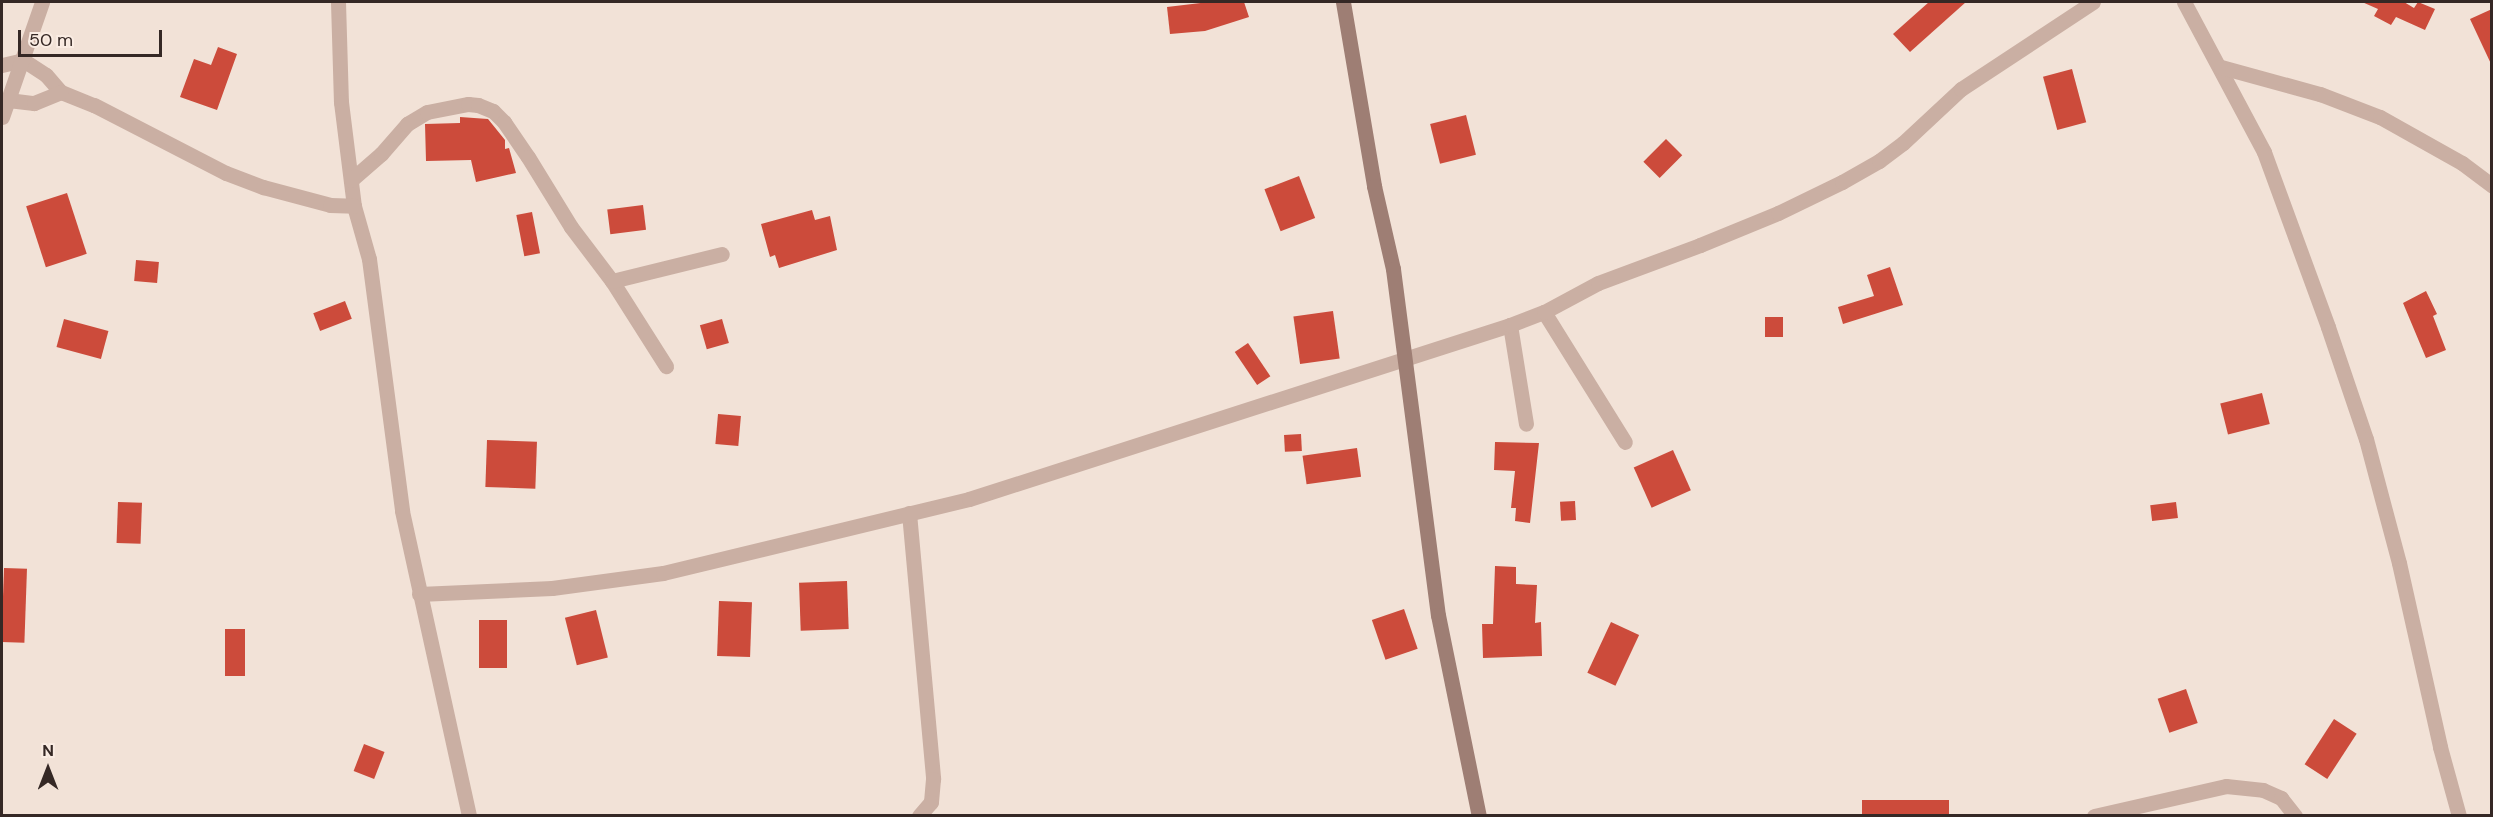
<!DOCTYPE html>
<html>
<head>
<meta charset="utf-8">
<style>
  body { margin:0 }
  #map { position:relative; width:2493px; height:817px; overflow:hidden; background:#f2e2d7; font-family:"DM Sans",sans-serif }
  div>[style] { position:absolute }
  .building>* { inset:0; background:#cc4b3b; transform-origin:0 0 }
  .street>* { height:15px; margin:-7.5px; padding:0 7.5px; transform-origin:7.5px; border-radius:7.5px; background:#caafa3 }
  .secondary>* { height:15px; margin:-7.5px; padding:0 7.5px; transform-origin:7.5px; border-radius:7.5px; background:#9e7e74 }
  span { translate:-50% -50%; white-space:nowrap; text-align:center; line-height:1.15; -webkit-text-stroke:6px #faece3; paint-order:stroke }
  .frame { position:absolute; inset:0; border:3px solid #352825; pointer-events:none }
  .north { position:absolute; left:18px; top:739px; width:60px; height:60px; -webkit-text-stroke:4px #faece3; paint-order:stroke; rotate:0deg; font-size:16px; font-weight:700; line-height:24px; text-align:center; color:#352825 }
  .north::after { content:''; display:block; margin:auto; width:21px; height:27px; background:#352825; clip-path:polygon(50% 0,100% 100%,50% 72%,0 100%) }
  .scale { position:absolute; left:18px; top:30px; width:144px; height:27px; box-sizing:border-box; border:3px solid #352825; border-top:0; padding-left:8px; font-size:18px; line-height:21px; white-space:nowrap; color:#352825; -webkit-text-stroke:4px #faece3; paint-order:stroke }
</style>
</head>
<body>
<div id="map">
  <div class="building">
    <div style="clip-path:polygon(1209px 2px,1244px 2px,1249px 17px,1205px 31px,1170px 34px,1167px 7px)"></div>
    <div style="clip-path:polygon(1929px 2px,1966px 2px,1910px 52px,1893px 34px)"></div>
    <div style="clip-path:polygon(2362px 2px,2404px 2px,2414px 8px,2418px 2px,2435px 9px,2425px 30px,2396px 17px,2391px 25px,2374px 16px,2378px 9px)"></div>
    <div style="clip-path:polygon(2492px 9px,2492px 66px,2470px 19px)"></div>
    <div style="clip-path:polygon(218px 47px,237px 54px,217px 110px,180px 97px,194px 59px,211px 65px)"></div>
    <div style="left:2072px;top:69px;width:55px;height:30px;rotate:75deg"></div>
    <div style="left:1466px;top:115px;width:41px;height:37px;rotate:76deg"></div>
    <div style="clip-path:polygon(460px 117px,488px 119px,505px 140px,505px 149px,509px 148px,516px 173px,476px 182px,471px 160px,426px 161px,425px 124px,460px 123px)"></div>
    <div style="left:1666px;top:139px;width:23px;height:32px;rotate:45deg"></div>
    <div style="left:1299px;top:176px;width:45px;height:37px;rotate:69deg"></div>
    <div style="left:67px;top:193px;width:64px;height:43px;rotate:72deg"></div>
    <div style="left:643px;top:205px;width:25px;height:36px;rotate:83deg"></div>
    <div style="clip-path:polygon(812px 210px,815px 220px,830px 216px,837px 250px,779px 268px,775px 255px,770px 257px,761px 224px)"></div>
    <div style="left:532px;top:212px;width:42px;height:16px;rotate:79deg"></div>
    <div style="left:136px;top:260px;width:23px;height:21px;rotate:5deg"></div>
    <div style="clip-path:polygon(1890px 267px,1903px 305px,1843px 324px,1838px 307px,1874px 296px,1867px 275px)"></div>
    <div style="clip-path:polygon(2426px 291px,2437px 314px,2433px 316px,2446px 350px,2426px 358px,2403px 303px)"></div>
    <div style="left:345px;top:301px;width:19px;height:34px;rotate:69deg"></div>
    <div style="left:1333px;top:311px;width:48px;height:40px;rotate:82deg"></div>
    <div style="left:1765px;top:317px;width:18px;height:20px"></div>
    <div style="left:64px;top:319px;width:46px;height:29px;rotate:15deg"></div>
    <div style="left:722px;top:319px;width:25px;height:23px;rotate:74deg"></div>
    <div style="left:1248px;top:343px;width:40px;height:16px;rotate:56deg"></div>
    <div style="left:2262px;top:393px;width:32px;height:43px;rotate:76deg"></div>
    <div style="left:718px;top:414px;width:23px;height:30px;rotate:5deg"></div>
    <div style="left:1301px;top:434px;width:17px;height:17px;rotate:87deg"></div>
    <div style="left:487px;top:440px;width:50px;height:47px;rotate:2deg"></div>
    <div style="clip-path:polygon(1495px 442px,1539px 443px,1530px 523px,1515px 521px,1516px 508px,1511px 508px,1515px 471px,1494px 470px)"></div>
    <div style="left:1357px;top:448px;width:29px;height:55px;rotate:82deg"></div>
    <div style="left:1673px;top:450px;width:44px;height:43px;rotate:66deg"></div>
    <div style="left:1575px;top:501px;width:19px;height:15px;rotate:87deg"></div>
    <div style="left:118px;top:502px;width:24px;height:41px;rotate:2deg"></div>
    <div style="left:2176px;top:502px;width:16px;height:26px;rotate:83deg"></div>
    <div style="clip-path:polygon(1495px 566px,1516px 567px,1516px 584px,1537px 585px,1535px 623px,1541px 622px,1542px 656px,1483px 658px,1482px 624px,1493px 624px)"></div>
    <div style="left:4px;top:568px;width:23px;height:74px;rotate:2deg"></div>
    <div style="left:847px;top:581px;width:48px;height:48px;rotate:88deg"></div>
    <div style="left:719px;top:601px;width:33px;height:55px;rotate:2deg"></div>
    <div style="left:1404px;top:609px;width:42px;height:34px;rotate:71deg"></div>
    <div style="left:596px;top:610px;width:49px;height:32px;rotate:76deg"></div>
    <div style="left:479px;top:620px;width:28px;height:48px"></div>
    <div style="left:1611px;top:622px;width:31px;height:56px;rotate:25deg"></div>
    <div style="left:225px;top:629px;width:20px;height:47px"></div>
    <div style="left:2186px;top:689px;width:36px;height:30px;rotate:71deg"></div>
    <div style="left:2334px;top:719px;width:27px;height:54px;rotate:33deg"></div>
    <div style="left:364px;top:744px;width:22px;height:29px;rotate:21deg"></div>
    <div style="left:1949px;top:800px;width:16px;height:87px;rotate:90deg"></div>
  </div>
  <div class="street">
    <div style="left:338px;top:2px;width:100px;rotate:88.3deg"></div>
    <div style="left:341px;top:102px;width:105px;rotate:82.9deg"></div>
    <div style="left:354px;top:206px;width:55px;rotate:74.2deg"></div>
    <div style="left:369px;top:259px;width:254px;rotate:82.5deg"></div>
    <div style="left:402px;top:511px;width:312px;rotate:77.6deg"></div>
    <div style="left:2184px;top:2px;width:170px;rotate:61.9deg"></div>
    <div style="left:2264px;top:152px;width:186px;rotate:69.9deg"></div>
    <div style="left:2328px;top:327px;width:118px;rotate:71.3deg"></div>
    <div style="left:2366px;top:439px;width:128px;rotate:75.1deg"></div>
    <div style="left:2399px;top:563px;width:189px;rotate:77.4deg"></div>
    <div style="left:2440px;top:747px;width:72px;rotate:74.6deg"></div>
    <div style="left:2px;top:65px;width:22px;rotate:-13deg"></div>
    <div style="left:23px;top:60px;width:27px;rotate:33deg"></div>
    <div style="left:46px;top:75px;width:23px;rotate:49deg"></div>
    <div style="left:61px;top:92px;width:35px;rotate:22deg"></div>
    <div style="left:94px;top:105px;width:148px;rotate:27.3deg"></div>
    <div style="left:226px;top:173px;width:40px;rotate:21deg"></div>
    <div style="left:263px;top:187px;width:69px;rotate:15deg"></div>
    <div style="left:330px;top:205px;width:24px;rotate:2deg"></div>
    <div style="left:2221px;top:67px;width:103px;rotate:15.3deg"></div>
    <div style="left:2320px;top:94px;width:64px;rotate:21deg"></div>
    <div style="left:2380px;top:117px;width:94px;rotate:29.3deg"></div>
    <div style="left:2462px;top:163px;width:38px;rotate:37deg"></div>
    <div style="left:2px;top:104px;width:7px;rotate:-34deg"></div>
    <div style="left:8px;top:100px;width:26px;rotate:7deg"></div>
    <div style="left:34px;top:103px;width:29px;rotate:-22deg"></div>
    <div style="left:2px;top:117px;width:122px;rotate:-70.8deg"></div>
    <div style="left:351px;top:180px;width:40px;rotate:-41deg"></div>
    <div style="left:381px;top:154px;width:40px;rotate:-49deg"></div>
    <div style="left:407px;top:124px;width:23px;rotate:-31deg"></div>
    <div style="left:427px;top:112px;width:42px;rotate:-11deg"></div>
    <div style="left:468px;top:104px;width:10px;rotate:6deg"></div>
    <div style="left:478px;top:105px;width:16px;rotate:22deg"></div>
    <div style="left:493px;top:111px;width:16px;rotate:45deg"></div>
    <div style="left:504px;top:122px;width:42px;rotate:55.6deg"></div>
    <div style="left:528px;top:157px;width:82px;rotate:58.4deg"></div>
    <div style="left:571px;top:227px;width:68px;rotate:52.8deg"></div>
    <div style="left:612px;top:281px;width:101px;rotate:57.6deg"></div>
    <div style="left:612px;top:281px;width:113px;rotate:-13.8deg"></div>
    <div style="left:1544px;top:312px;width:153px;rotate:58.1deg"></div>
    <div style="left:1510px;top:325px;width:100px;rotate:80.8deg"></div>
    <div style="left:909px;top:513px;width:267px;rotate:84.8deg"></div>
    <div style="left:933px;top:779px;width:23px;rotate:95deg"></div>
    <div style="left:931px;top:802px;width:18px;rotate:131deg"></div>
    <div style="left:419px;top:594px;width:133px;rotate:-2.6deg"></div>
    <div style="left:552px;top:588px;width:112px;rotate:-7.7deg"></div>
    <div style="left:663px;top:573px;width:315px;rotate:-13.6deg"></div>
    <div style="left:969px;top:499px;width:568px;rotate:-17.83deg"></div>
    <div style="left:1510px;top:325px;width:36px;rotate:-21deg"></div>
    <div style="left:1544px;top:312px;width:61px;rotate:-28.2deg"></div>
    <div style="left:1598px;top:283px;width:109px;rotate:-20.4deg"></div>
    <div style="left:1700px;top:245px;width:84px;rotate:-22.3deg"></div>
    <div style="left:1778px;top:213px;width:71px;rotate:-25.8deg"></div>
    <div style="left:1842px;top:182px;width:43px;rotate:-29.6deg"></div>
    <div style="left:1879px;top:161px;width:30px;rotate:-37deg"></div>
    <div style="left:1903px;top:143px;width:79px;rotate:-43deg"></div>
    <div style="left:1961px;top:89px;width:158px;rotate:-33.4deg"></div>
    <div style="left:2094px;top:816px;width:135px;rotate:-12.8deg"></div>
    <div style="left:2226px;top:786px;width:37px;rotate:6deg"></div>
    <div style="left:2263px;top:790px;width:20px;rotate:24deg"></div>
    <div style="left:2281px;top:798px;width:23px;rotate:52deg"></div>
  </div>
  <div class="secondary">
    <div style="left:1343px;top:2px;width:187px;rotate:80.4deg"></div>
    <div style="left:1374px;top:186px;width:85px;rotate:77.1deg"></div>
    <div style="left:1393px;top:269px;width:349px;rotate:82.6deg"></div>
    <div style="left:1438px;top:615px;width:205px;rotate:78.5deg"></div>
  </div>
  <div class="frame"></div>
  <div class="north">N</div>
  <div class="scale">50 m</div>
</div>
</body>
</html>
